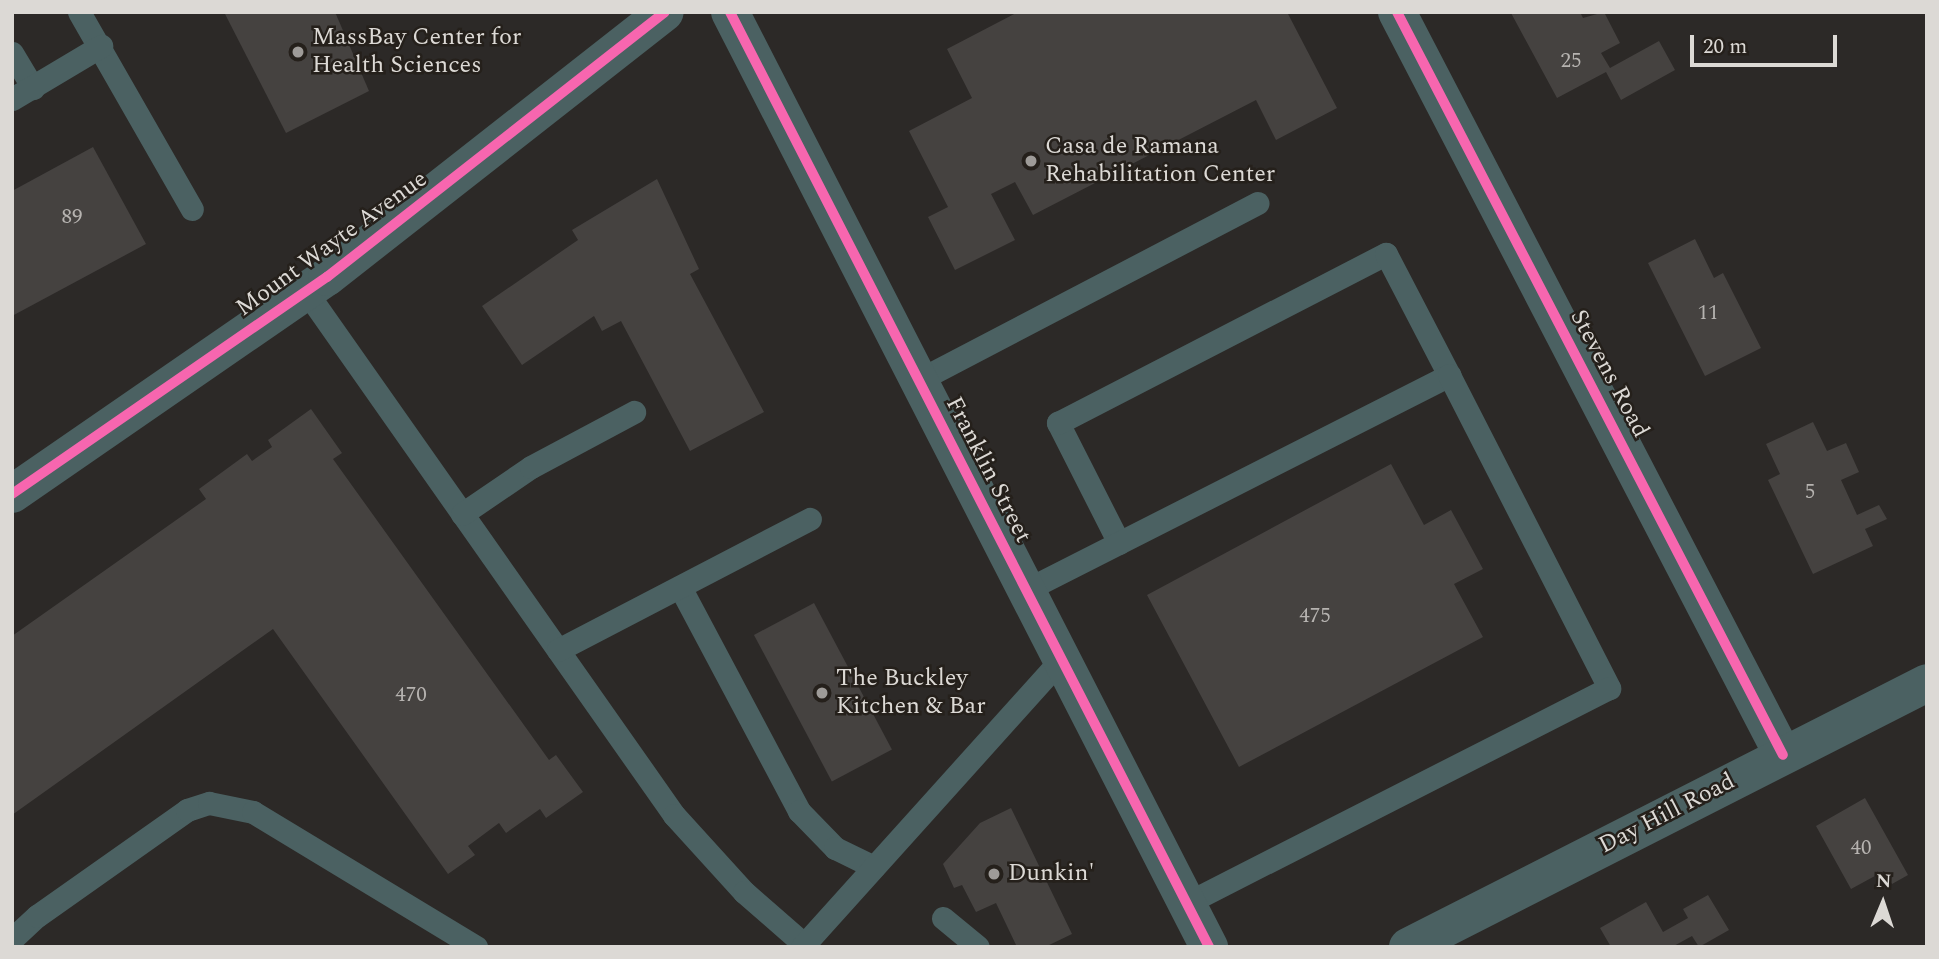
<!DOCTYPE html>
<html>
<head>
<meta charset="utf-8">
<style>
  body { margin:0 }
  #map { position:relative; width:1939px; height:959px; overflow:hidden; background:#2c2927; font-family:Spectral,serif }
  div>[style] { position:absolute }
  .building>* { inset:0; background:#454240; transform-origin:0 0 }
  .service>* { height:23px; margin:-11.5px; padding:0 11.5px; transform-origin:11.5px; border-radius:11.5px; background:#4b6162 }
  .minor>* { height:38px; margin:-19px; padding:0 19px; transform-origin:19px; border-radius:19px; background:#4b6162 }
  .tertiary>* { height:38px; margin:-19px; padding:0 19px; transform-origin:19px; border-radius:19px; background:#4b6162 }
  .cycleway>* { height:10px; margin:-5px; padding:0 5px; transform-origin:5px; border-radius:5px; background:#f766af }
  .dots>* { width:19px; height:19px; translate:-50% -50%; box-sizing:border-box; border:4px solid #25201b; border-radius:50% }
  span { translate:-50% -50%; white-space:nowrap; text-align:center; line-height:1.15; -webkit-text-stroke:5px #25201b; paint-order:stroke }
  .number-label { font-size:21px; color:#b6b3b0 }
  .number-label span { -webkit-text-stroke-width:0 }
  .poi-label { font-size:24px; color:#dcd9d5 }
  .left { translate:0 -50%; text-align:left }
  .street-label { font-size:24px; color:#dcd9d5 }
  .frame { position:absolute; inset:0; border:14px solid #dcd9d5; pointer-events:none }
  .north { position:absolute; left:1848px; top:868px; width:70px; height:70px; -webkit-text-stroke:5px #25201b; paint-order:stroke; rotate:2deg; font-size:19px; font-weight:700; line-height:28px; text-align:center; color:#dcd9d5 }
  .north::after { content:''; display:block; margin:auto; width:24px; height:32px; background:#dcd9d5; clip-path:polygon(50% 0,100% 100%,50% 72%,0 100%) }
  .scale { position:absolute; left:1690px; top:35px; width:147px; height:32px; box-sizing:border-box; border:4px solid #dcd9d5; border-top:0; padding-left:9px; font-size:21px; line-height:24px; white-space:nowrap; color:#dcd9d5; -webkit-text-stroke:5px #25201b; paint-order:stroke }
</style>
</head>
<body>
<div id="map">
  <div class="building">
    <div style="clip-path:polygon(224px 12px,335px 12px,369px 91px,286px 133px)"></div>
    <div style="clip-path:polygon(1018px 12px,1287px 12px,1337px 108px,1276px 140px,1256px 100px,1033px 215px,1015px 182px,991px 194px,1015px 240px,955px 270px,928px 217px,948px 207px,909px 131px,972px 98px,947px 49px)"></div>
    <div style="clip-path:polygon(1580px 12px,1583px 18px,1604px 12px,1620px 43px,1601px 53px,1610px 68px,1659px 41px,1675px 70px,1621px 100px,1606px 72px,1557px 98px,1511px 13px)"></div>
    <div style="clip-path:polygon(93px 147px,146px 244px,12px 316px,12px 191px)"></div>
    <div style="clip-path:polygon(657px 179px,699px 269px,690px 274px,764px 412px,690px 451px,621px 321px,602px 331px,594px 316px,522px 365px,482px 306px,578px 240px,572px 230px)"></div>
    <div style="clip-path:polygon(1695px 239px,1714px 278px,1723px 273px,1761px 348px,1705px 376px,1648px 263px)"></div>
    <div style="clip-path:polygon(311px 409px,342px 453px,333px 459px,549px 760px,556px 755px,583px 792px,546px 818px,540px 809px,506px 833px,499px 823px,468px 846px,475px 855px,448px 874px,273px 629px,12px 815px,12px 636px,206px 499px,199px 489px,247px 454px,252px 461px,272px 447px,268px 440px)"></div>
    <div style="clip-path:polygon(1813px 422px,1827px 451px,1846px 443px,1859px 472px,1841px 480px,1857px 515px,1879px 505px,1887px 519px,1865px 529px,1873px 546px,1813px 574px,1768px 480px,1780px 474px,1766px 444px)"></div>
    <div style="clip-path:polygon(1391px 464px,1424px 525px,1451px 510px,1483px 569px,1454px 584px,1483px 637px,1239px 767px,1147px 595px)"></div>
    <div style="left:814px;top:603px;width:166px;height:68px;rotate:62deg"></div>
    <div style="clip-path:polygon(1865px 798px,1908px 875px,1892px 884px,1884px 871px,1851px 889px,1816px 826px)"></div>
    <div style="clip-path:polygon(1011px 808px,1072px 934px,1045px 947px,1017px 947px,996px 903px,976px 912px,962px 885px,954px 888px,943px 864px,980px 823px)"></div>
    <div style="clip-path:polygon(1708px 895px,1729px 930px,1699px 947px,1692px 936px,1672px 947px,1611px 947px,1600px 928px,1646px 902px,1663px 932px,1688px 918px,1683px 909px)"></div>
  </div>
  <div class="service">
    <div style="left:79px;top:12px;width:227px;rotate:60.2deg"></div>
    <div style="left:12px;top:53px;width:41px;rotate:59deg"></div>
    <div style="left:12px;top:99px;width:104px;rotate:-30.8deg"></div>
    <div style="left:305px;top:290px;width:642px;rotate:54.9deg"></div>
    <div style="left:674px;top:815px;width:104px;rotate:47.7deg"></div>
    <div style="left:744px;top:892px;width:84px;rotate:41.1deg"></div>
    <div style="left:919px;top:380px;width:382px;rotate:-27.6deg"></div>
    <div style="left:462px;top:514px;width:83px;rotate:-34.3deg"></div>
    <div style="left:531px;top:467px;width:117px;rotate:-28.1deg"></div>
    <div style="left:1119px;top:543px;width:135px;rotate:-116.9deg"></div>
    <div style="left:1058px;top:423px;width:369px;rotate:-27.3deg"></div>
    <div style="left:1386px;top:254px;width:136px;rotate:62.5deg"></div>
    <div style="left:680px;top:587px;width:254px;rotate:62deg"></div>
    <div style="left:799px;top:811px;width:52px;rotate:45.8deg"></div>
    <div style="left:835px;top:848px;width:43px;rotate:26deg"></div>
    <div style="left:1026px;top:590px;width:475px;rotate:-26.9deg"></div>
    <div style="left:1449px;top:375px;width:352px;rotate:62.9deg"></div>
    <div style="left:1609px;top:688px;width:474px;rotate:153deg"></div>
    <div style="left:558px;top:650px;width:284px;rotate:-27.5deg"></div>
    <div style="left:943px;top:918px;width:45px;rotate:39.6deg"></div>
    <div style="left:12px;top:939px;width:34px;rotate:-43deg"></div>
    <div style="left:37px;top:916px;width:184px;rotate:-35.2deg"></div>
    <div style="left:187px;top:810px;width:23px;rotate:-18deg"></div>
    <div style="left:209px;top:803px;width:45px;rotate:11.6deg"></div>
    <div style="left:253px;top:812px;width:261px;rotate:31.2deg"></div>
    <div style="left:802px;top:947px;width:387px;rotate:-48deg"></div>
  </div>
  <div class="minor">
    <div style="left:1397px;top:12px;width:837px;rotate:62.55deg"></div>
    <div style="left:1408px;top:947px;width:582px;rotate:-26.96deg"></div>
  </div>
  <div class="tertiary">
    <div style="left:730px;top:12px;width:1051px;rotate:62.87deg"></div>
    <div style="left:12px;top:494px;width:383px;rotate:-34.6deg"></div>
    <div style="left:327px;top:277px;width:429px;rotate:-38.1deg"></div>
  </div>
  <div class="cycleway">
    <div style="left:730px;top:12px;width:1051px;rotate:62.87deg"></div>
    <div style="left:1397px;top:12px;width:837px;rotate:62.55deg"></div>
    <div style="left:12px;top:494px;width:383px;rotate:-34.6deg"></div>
    <div style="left:327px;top:277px;width:429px;rotate:-38.1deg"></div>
  </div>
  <div class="dots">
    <div style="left:298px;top:52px;background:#9e9b98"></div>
    <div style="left:1031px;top:161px;background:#9e9b98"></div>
    <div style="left:822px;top:693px;background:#9e9b98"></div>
    <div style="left:994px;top:874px;background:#9e9b98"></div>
  </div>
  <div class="number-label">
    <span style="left:1571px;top:61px">25</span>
    <span style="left:72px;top:217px">89</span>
    <span style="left:1708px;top:313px">11</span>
    <span style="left:1810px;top:492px">5</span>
    <span style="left:1315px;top:616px">475</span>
    <span style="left:411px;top:695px">470</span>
    <span style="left:1861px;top:848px">40</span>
  </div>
  <div class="poi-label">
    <span class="left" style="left:312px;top:52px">MassBay Center for<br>Health Sciences</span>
    <span class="left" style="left:1045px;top:161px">Casa de Ramana<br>Rehabilitation Center</span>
    <span class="left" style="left:836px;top:693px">The Buckley<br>Kitchen &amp; Bar</span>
    <span class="left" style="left:1008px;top:874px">Dunkin'</span>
  </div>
  <div class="street-label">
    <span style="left:332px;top:244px;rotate:-36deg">Mount Wayte Avenue</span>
    <span style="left:1609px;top:374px;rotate:62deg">Stevens Road</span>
    <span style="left:988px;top:470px;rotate:63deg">Franklin Street</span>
    <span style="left:1667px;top:814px;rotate:-27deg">Day Hill Road</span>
  </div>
  <div class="frame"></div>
  <div class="north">N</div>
  <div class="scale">20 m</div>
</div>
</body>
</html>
